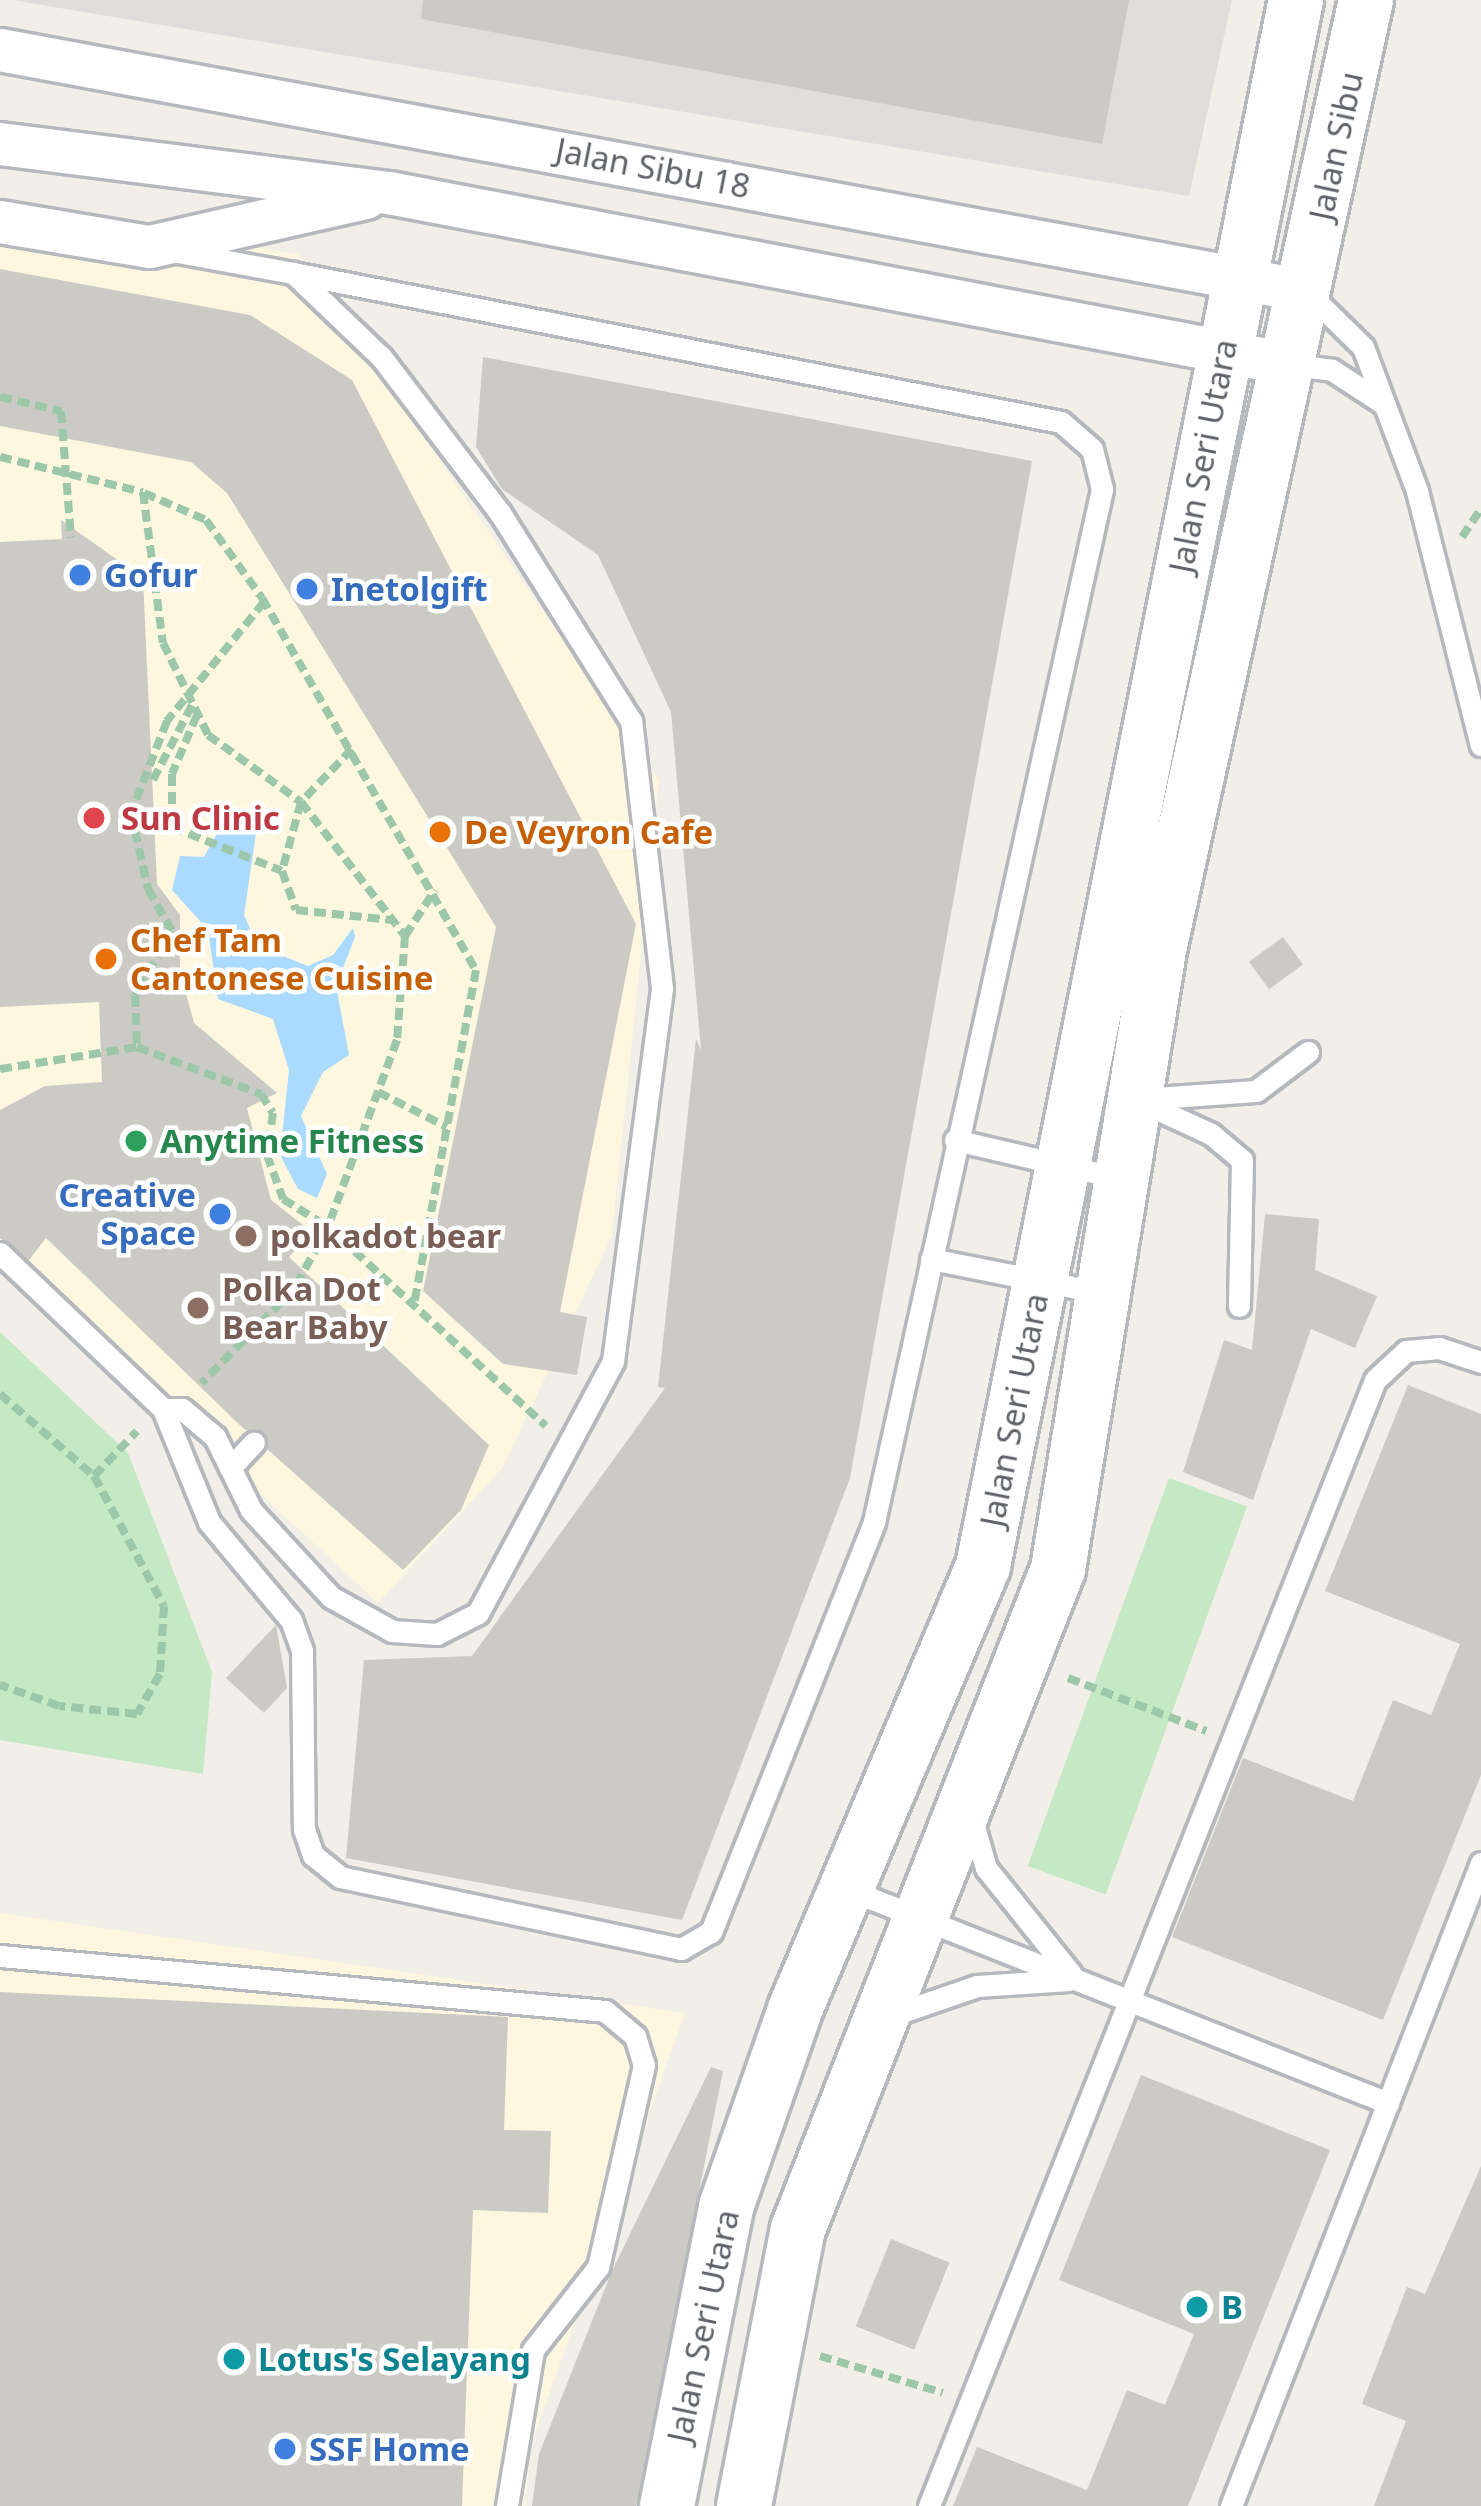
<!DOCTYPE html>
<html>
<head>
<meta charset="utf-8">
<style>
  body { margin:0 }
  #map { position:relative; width:1481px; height:2506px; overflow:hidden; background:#f1efe8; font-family:"Noto Sans",sans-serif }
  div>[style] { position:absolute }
  .commercial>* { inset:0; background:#fef7e0 }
  .industrial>* { inset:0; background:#e0deda }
  .green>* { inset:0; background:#c5e8c5; transform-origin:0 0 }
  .water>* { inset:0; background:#aadaff }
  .building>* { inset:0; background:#cccac5; transform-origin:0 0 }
  .path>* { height:8px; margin-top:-4px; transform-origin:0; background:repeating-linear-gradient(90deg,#9cc7a9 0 12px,transparent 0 18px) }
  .roads { filter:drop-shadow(3px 0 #b5b8bc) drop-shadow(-3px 0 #b5b8bc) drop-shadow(0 3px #b5b8bc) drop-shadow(0 -3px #b5b8bc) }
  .service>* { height:21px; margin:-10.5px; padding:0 10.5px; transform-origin:10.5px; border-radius:10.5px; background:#fff }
  .minor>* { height:42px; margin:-21px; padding:0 21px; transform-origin:21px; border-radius:21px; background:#fff }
  .tertiary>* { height:54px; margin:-27px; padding:0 27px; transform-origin:27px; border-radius:27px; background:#fff }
  .path-bridge>* { height:8px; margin-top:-4px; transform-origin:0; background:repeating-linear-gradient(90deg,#9cc7a9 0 12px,transparent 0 18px) }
  .dots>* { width:33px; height:33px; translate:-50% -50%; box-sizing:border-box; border:6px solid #fff; border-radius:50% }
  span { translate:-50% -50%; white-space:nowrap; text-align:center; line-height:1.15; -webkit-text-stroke:9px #fff; paint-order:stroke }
  .street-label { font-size:33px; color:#5f6368 }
  .shop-label { font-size:33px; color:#366cbe; font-weight:700 }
  .left { translate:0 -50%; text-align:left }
  .right { translate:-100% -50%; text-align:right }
  .health-label { font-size:33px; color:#be3a42; font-weight:700 }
  .food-label { font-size:33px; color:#c56008; font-weight:700 }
  .leisure-label { font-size:33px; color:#27864d; font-weight:700 }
  .education-label { font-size:33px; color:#785e54; font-weight:700 }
  .culture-label { font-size:33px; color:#0d838f; font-weight:700 }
</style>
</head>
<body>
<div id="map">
  <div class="commercial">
    <div style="clip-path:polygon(0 203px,298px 254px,659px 780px,612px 1235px,503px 1467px,378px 1603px,0 1251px)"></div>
    <div style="clip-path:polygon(0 1913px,685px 2013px,531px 2445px,525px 2506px,0 2506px)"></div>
  </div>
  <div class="industrial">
    <div style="clip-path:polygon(12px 0,1232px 0,1189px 196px)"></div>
  </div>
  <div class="green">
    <div style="clip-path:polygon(0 1332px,128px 1453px,212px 1672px,203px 1774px,0 1740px)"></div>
    <div style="left:1169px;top:1478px;width:83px;height:413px;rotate:20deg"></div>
  </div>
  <div class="water">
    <div style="clip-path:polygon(246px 809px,257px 827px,244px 915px,258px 946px,308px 966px,333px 955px,353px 928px,355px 937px,336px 986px,349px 1055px,323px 1072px,301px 1116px,327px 1174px,317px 1198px,298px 1189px,280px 1155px,289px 1070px,273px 1019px,218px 999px,208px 930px,172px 890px,180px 856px,204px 857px,230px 810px)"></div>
  </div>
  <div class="building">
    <div style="clip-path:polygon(423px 0,1129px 0,1102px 144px,421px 19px)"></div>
    <div style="clip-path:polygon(0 269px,250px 315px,352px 380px,636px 924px,560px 1312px,587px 1317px,577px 1375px,503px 1364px,423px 1291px,496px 927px,227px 493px,191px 462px,0 426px)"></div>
    <div style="clip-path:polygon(483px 357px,1032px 461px,850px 1478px,682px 1920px,346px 1858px,364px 1660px,472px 1656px,665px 1388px,658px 1387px,696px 1039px,701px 1050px,671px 712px,598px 555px,502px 489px,476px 447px)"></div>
    <div style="clip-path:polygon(61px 520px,143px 578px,157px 884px,180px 915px,180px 972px,194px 1023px,277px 1093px,247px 1108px,271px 1200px,312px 1232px,289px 1257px,489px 1445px,461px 1510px,403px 1570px,267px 1449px,265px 1432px,245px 1430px,46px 1238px,29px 1260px,0 1238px,0 1110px,45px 1086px,102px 1082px,99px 1002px,0 1007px,0 542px,62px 539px)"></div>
    <div style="left:1283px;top:937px;width:34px;height:42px;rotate:54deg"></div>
    <div style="clip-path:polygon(1265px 1214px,1319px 1219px,1315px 1270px,1377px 1296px,1355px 1348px,1311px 1329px,1253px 1500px,1183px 1472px,1224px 1340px,1252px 1350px)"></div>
    <div style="clip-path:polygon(1408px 1385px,1481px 1414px,1481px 1775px,1383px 2020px,1172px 1937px,1243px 1758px,1353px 1801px,1393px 1700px,1431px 1715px,1460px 1644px,1325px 1591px)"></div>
    <div style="clip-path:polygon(276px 1625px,287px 1688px,264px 1713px,226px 1678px)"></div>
    <div style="clip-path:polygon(0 1992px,508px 2017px,504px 2130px,551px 2131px,548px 2213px,473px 2210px,462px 2506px,0 2506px)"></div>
    <div style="clip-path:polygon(711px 2067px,723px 2071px,636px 2506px,532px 2506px,539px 2454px,612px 2271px)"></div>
    <div style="clip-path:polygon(1141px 2075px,1330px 2150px,1188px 2506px,953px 2506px,977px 2447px,1087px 2490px,1127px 2390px,1165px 2405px,1194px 2334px,1059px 2280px)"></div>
    <div style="clip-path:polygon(1481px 2166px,1481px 2506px,1374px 2506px,1406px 2421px,1362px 2404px,1407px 2287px,1425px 2294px)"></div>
    <div style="left:891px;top:2239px;width:63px;height:94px;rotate:22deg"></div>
  </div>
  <div class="path">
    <div style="left:0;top:457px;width:147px;rotate:13.8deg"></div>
    <div style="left:143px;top:492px;width:152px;rotate:82.5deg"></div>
    <div style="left:163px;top:643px;width:102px;rotate:63.9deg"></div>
    <div style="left:208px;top:735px;width:115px;rotate:35.8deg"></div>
    <div style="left:301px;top:802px;width:170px;rotate:52.2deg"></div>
    <div style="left:405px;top:936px;width:104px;rotate:94.4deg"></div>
    <div style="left:397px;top:1040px;width:199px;rotate:110.3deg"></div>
    <div style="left:328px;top:1227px;width:71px;rotate:118.7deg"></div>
    <div style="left:294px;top:1289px;width:132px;rotate:134.4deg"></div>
    <div style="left:144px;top:493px;width:68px;rotate:23.5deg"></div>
    <div style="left:206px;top:520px;width:96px;rotate:54.3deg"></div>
    <div style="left:262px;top:598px;width:429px;rotate:60.1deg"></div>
    <div style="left:476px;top:970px;width:341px;rotate:100.5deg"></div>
    <div style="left:1462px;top:537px;width:34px;rotate:-56deg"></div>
    <div style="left:264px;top:602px;width:154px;rotate:129.2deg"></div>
    <div style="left:167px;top:721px;width:99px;rotate:111.4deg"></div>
    <div style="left:131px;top:813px;width:78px;rotate:77.4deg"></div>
    <div style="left:148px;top:889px;width:48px;rotate:60.3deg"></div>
    <div style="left:172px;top:931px;width:74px;rotate:120deg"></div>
    <div style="left:135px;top:995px;width:52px;rotate:87.8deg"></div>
    <div style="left:137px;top:1047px;width:133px;rotate:20.8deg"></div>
    <div style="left:261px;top:1094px;width:22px;rotate:58deg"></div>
    <div style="left:273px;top:1113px;width:42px;rotate:98.1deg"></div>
    <div style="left:267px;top:1155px;width:47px;rotate:70deg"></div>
    <div style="left:283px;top:1199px;width:53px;rotate:31.9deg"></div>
    <div style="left:328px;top:1227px;width:295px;rotate:42.4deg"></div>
    <div style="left:197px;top:715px;width:64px;rotate:113deg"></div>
    <div style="left:172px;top:774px;width:53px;rotate:90deg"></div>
    <div style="left:172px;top:827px;width:118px;rotate:21.8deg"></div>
    <div style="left:352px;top:749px;width:74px;rotate:133.9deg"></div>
    <div style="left:301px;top:802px;width:72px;rotate:105.4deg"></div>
    <div style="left:282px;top:871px;width:41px;rotate:70.3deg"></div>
    <div style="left:296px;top:910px;width:96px;rotate:6deg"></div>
    <div style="left:153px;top:780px;width:85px;rotate:-62.5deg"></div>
    <div style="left:405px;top:936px;width:55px;rotate:-56.9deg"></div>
    <div style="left:0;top:1069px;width:139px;rotate:-9.1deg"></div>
    <div style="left:378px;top:1092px;width:77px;rotate:26.9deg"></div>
    <div style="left:0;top:1394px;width:125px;rotate:41.1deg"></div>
    <div style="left:94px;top:1476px;width:148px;rotate:61.7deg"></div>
    <div style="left:164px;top:1606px;width:68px;rotate:93.4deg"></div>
    <div style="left:160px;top:1674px;width:46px;rotate:119.9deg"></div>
    <div style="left:137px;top:1714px;width:78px;rotate:-174.1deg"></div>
    <div style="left:59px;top:1706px;width:63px;rotate:-160.4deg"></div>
    <div style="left:94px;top:1476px;width:62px;rotate:-46.3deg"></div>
    <div style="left:1068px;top:1678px;width:148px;rotate:21deg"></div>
    <div style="left:820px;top:2356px;width:128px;rotate:16.7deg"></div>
  </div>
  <div class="roads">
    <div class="service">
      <div style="left:1306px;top:291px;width:80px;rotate:44.5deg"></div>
      <div style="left:1363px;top:347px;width:154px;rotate:69.4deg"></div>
      <div style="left:1417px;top:491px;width:262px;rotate:75.9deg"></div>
      <div style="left:1293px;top:365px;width:39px;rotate:7deg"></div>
      <div style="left:1332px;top:370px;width:62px;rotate:33.2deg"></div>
      <div style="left:1135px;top:1099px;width:84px;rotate:24.7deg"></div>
      <div style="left:1211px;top:1134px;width:40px;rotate:40deg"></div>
      <div style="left:1242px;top:1160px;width:146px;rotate:91.2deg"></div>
      <div style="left:1141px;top:1099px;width:115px;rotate:-4deg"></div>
      <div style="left:1256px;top:1091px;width:65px;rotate:-36.9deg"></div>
      <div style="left:955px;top:1140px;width:171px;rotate:13.1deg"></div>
      <div style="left:0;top:1253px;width:226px;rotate:43.7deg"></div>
      <div style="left:163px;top:1409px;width:19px"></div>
      <div style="left:182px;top:1409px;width:43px;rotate:40.3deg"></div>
      <div style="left:215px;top:1437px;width:81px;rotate:63.7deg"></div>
      <div style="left:251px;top:1510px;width:118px;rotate:47.4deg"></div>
      <div style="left:331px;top:1597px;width:70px;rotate:29.1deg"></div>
      <div style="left:392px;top:1631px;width:45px;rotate:3.8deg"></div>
      <div style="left:437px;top:1634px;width:46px;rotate:-27.1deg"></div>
      <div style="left:478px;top:1613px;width:286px;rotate:-61.8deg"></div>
      <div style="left:613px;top:1361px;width:376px;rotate:-82.5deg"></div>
      <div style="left:662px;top:988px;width:269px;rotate:-96.6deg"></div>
      <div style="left:631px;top:721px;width:246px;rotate:-122.2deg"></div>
      <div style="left:500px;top:513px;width:196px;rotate:-127.3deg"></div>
      <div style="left:381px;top:357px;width:122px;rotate:-136.3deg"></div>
      <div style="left:293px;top:273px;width:118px;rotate:-169.7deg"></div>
      <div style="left:931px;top:1259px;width:174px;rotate:11.2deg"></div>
      <div style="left:163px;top:1409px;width:122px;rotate:67.8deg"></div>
      <div style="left:209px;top:1522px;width:128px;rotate:50.1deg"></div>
      <div style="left:291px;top:1620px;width:33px;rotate:70deg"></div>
      <div style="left:302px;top:1651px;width:178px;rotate:89.4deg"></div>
      <div style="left:304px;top:1829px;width:28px;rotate:71deg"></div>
      <div style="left:313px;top:1855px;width:35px;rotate:39deg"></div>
      <div style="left:340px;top:1877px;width:349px;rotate:11.9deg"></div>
      <div style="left:681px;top:1949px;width:34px;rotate:-30deg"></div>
      <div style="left:711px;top:1932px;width:441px;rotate:-68.3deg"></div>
      <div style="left:874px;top:1522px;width:1058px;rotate:-77.55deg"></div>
      <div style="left:1102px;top:489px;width:41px;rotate:-104deg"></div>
      <div style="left:1092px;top:449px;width:41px;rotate:-138.9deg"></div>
      <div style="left:1061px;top:422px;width:782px;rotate:-169.02deg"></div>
      <div style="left:230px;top:1468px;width:35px;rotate:-47deg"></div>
      <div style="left:971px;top:1816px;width:54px;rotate:73.9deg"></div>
      <div style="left:986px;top:1868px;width:136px;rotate:51.3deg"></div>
      <div style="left:847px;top:1889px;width:582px;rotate:21.58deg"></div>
      <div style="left:0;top:1956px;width:607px;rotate:5.19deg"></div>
      <div style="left:605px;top:2011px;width:39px;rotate:40deg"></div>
      <div style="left:635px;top:2036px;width:30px;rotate:73deg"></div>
      <div style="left:644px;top:2065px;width:207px;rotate:102.8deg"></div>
      <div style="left:598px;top:2267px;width:105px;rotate:128.1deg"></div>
      <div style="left:533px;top:2350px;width:158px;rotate:99.5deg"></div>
      <div style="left:890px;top:2016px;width:92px;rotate:-19deg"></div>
      <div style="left:977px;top:1986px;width:92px;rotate:-3.7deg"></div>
      <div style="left:929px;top:2506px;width:1211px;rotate:-68.39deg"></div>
      <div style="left:1375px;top:1380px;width:42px;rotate:-43.1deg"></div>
      <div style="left:1406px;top:1351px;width:33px;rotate:-5deg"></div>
      <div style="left:1439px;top:1348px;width:44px;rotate:18.4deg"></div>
      <div style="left:1231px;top:2506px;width:690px;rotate:-68.75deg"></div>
    </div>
    <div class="minor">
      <div style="left:0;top:50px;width:1328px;rotate:10.46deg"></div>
      <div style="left:0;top:144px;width:392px;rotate:7.2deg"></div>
      <div style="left:389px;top:193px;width:920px;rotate:10.77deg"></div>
      <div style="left:0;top:222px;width:152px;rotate:9.5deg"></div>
      <div style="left:150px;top:247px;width:221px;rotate:-12.8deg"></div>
    </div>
    <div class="tertiary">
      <div style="left:667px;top:2506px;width:305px;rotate:-78.8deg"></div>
      <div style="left:726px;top:2207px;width:212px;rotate:-70.7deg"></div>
      <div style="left:796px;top:2007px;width:479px;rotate:-67deg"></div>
      <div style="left:983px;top:1566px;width:1597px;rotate:-78.7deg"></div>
      <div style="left:744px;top:2506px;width:282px;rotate:-79deg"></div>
      <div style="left:798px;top:2229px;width:709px;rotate:-68.5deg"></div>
      <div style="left:1058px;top:1569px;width:627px;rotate:-80.73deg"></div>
      <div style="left:1159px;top:950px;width:972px;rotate:-77.71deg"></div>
    </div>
  </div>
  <div class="path-bridge">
    <div style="left:0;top:397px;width:63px;rotate:12.9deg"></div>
    <div style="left:61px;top:411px;width:127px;rotate:85.5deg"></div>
  </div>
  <div class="dots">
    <div style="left:80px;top:575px;background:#3f7fe0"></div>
    <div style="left:307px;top:589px;background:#3f7fe0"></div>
    <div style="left:94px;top:818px;background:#e0444e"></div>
    <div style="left:440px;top:832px;background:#e8710a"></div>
    <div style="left:106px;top:959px;background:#e8710a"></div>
    <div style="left:136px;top:1141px;background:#2e9e5b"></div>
    <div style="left:220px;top:1214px;background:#3f7fe0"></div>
    <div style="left:246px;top:1236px;background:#8d6e63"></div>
    <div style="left:198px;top:1308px;background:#8d6e63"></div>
    <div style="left:1197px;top:2307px;background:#0f9aa8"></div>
    <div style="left:234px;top:2359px;background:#0f9aa8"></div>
    <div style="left:285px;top:2449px;background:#3f7fe0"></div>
  </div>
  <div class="street-label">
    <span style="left:1336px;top:146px;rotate:-78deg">Jalan Sibu</span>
    <span style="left:653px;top:168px;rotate:11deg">Jalan Sibu 18</span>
    <span style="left:1203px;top:456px;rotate:-79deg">Jalan Seri Utara</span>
    <span style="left:1014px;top:1410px;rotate:-79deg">Jalan Seri Utara</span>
    <span style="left:703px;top:2326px;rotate:-78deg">Jalan Seri Utara</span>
  </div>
  <div class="shop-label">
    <span class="left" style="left:104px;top:575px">Gofur</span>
    <span class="left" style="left:331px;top:589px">Inetolgift</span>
    <span class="right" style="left:196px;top:1214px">Creative<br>Space</span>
    <span class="left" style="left:309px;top:2449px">SSF Home</span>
  </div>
  <div class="health-label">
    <span class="left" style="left:121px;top:818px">Sun Clinic</span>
  </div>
  <div class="food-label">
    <span class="left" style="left:464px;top:832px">De Veyron Cafe</span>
    <span class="left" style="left:130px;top:959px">Chef Tam<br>Cantonese Cuisine</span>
  </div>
  <div class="leisure-label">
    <span class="left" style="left:160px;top:1141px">Anytime Fitness</span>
  </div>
  <div class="education-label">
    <span class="left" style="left:270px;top:1236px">polkadot bear</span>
    <span class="left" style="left:222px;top:1308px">Polka Dot<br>Bear Baby</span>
  </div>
  <div class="culture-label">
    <span class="left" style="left:1221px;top:2307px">B</span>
    <span class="left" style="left:258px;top:2359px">Lotus's Selayang</span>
  </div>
</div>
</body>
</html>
